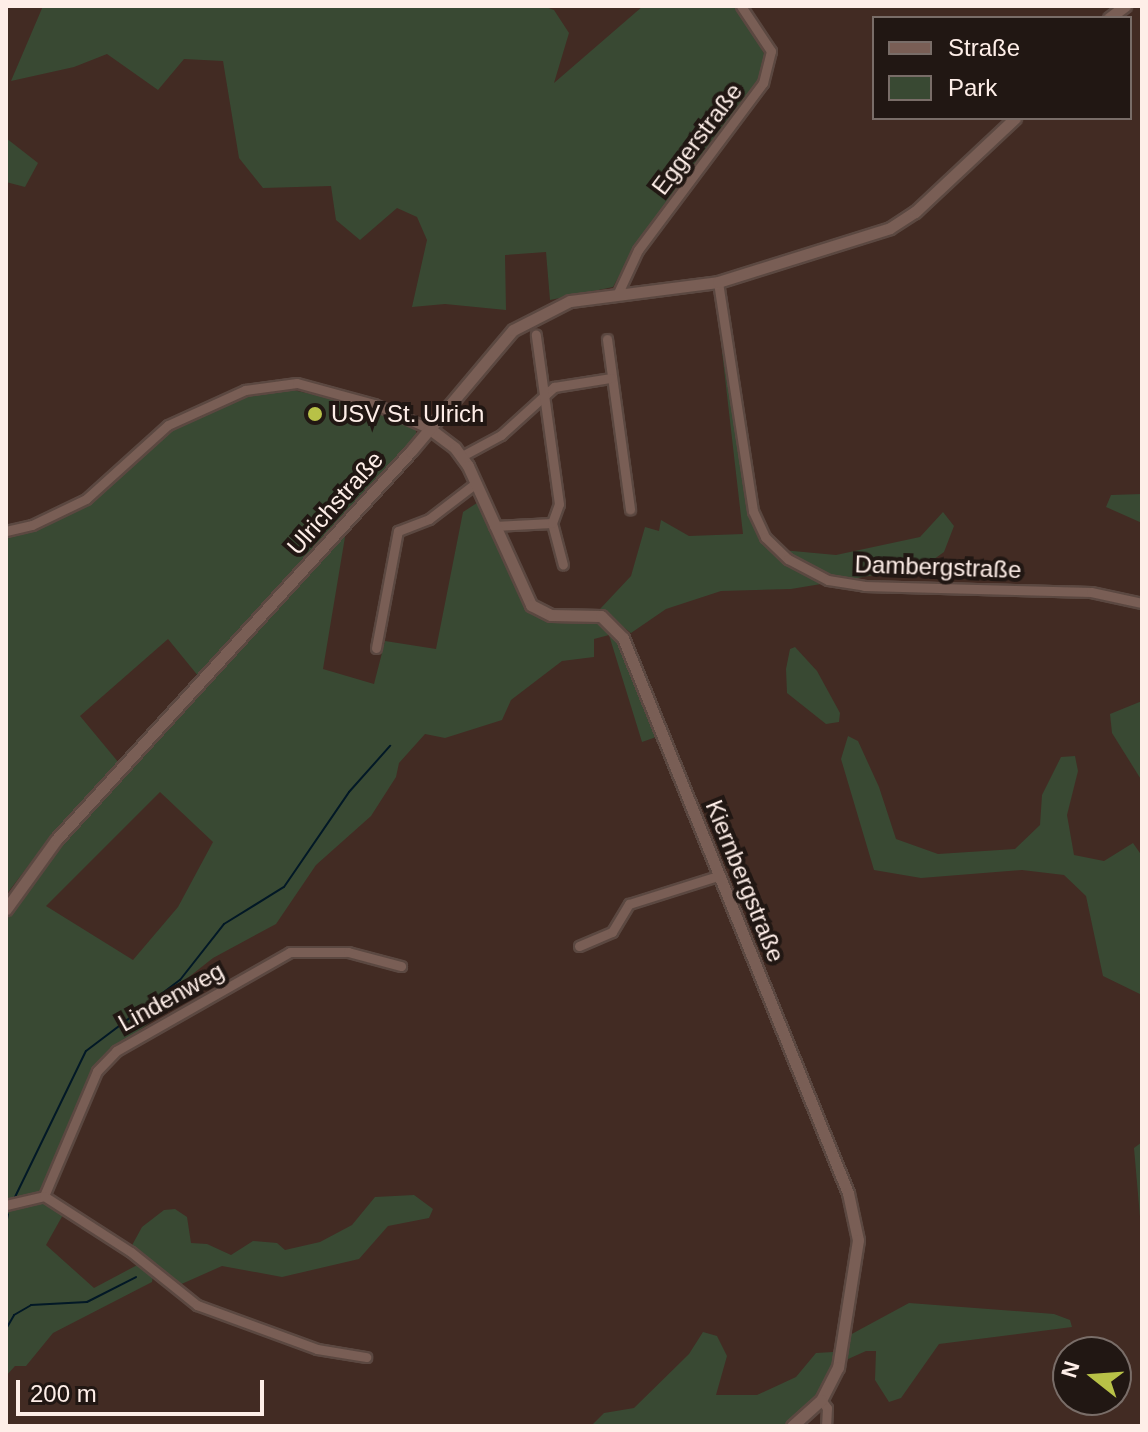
<!DOCTYPE html>
<html>
<head>
<meta charset="utf-8">
<style>
  body { margin:0 }
  #map { position:relative; width:1148px; height:1432px; overflow:hidden; background:#422b23; font-family:Arial,sans-serif }
  div>[style] { position:absolute }
  .green>* { inset:0; background:#394933 }
  .stream>* { height:2px; margin:-1px; padding:0 1px; transform-origin:1px; border-radius:1px; background:#021826 }
  .roads { filter:drop-shadow(2px 0 #5b4841) drop-shadow(-2px 0 #5b4841) drop-shadow(0 2px #5b4841) drop-shadow(0 -2px #5b4841) }
  .minor>* { height:9px; margin:-4.5px; padding:0 4.5px; transform-origin:4.5px; border-radius:4.5px; background:#795e55 }
  .tertiary>* { height:11px; margin:-5.5px; padding:0 5.5px; transform-origin:5.5px; border-radius:5.5px; background:#795e55 }
  .dots>* { width:22px; height:22px; translate:-50% -50%; box-sizing:border-box; border:4px solid #211713; border-radius:50% }
  span { translate:-50% -50%; white-space:nowrap; text-align:center; line-height:1.15; -webkit-text-stroke:8px #211713; paint-order:stroke }
  .street-label { font-size:24px; color:#feeee8 }
  .poi-label { font-size:24px; color:#feeee8 }
  .left { translate:0 -50%; text-align:left }
  .frame { position:absolute; inset:0; border:8px solid #feeee8; pointer-events:none }
  .legend { position:absolute; left:872px; top:16px; width:260px; height:104px; box-sizing:border-box; background:#211713; border:2px solid #796d68; margin:0; padding:10px 14px; list-style:none; font-size:24px; color:#feeee8 }
  .legend li { display:flex; align-items:center; gap:16px; height:40px }
  .legend b { width:40px; border:2px solid #796d68 }
  .north { position:absolute; left:1052px; top:1336px; width:80px; height:80px; box-sizing:border-box; background:#211713; border:2px solid #796d68; border-radius:50%; rotate:287deg; font-size:22px; font-weight:700; line-height:32px; text-align:center; color:#feeee8 }
  .north::after { content:''; display:block; margin:auto; width:28px; height:36px; background:#b8c147; clip-path:polygon(50% 0,100% 100%,50% 72%,0 100%) }
  .scale { position:absolute; left:16px; top:1380px; width:248px; height:36px; box-sizing:border-box; border:4px solid #feeee8; border-top:0; padding-left:10px; font-size:24px; line-height:28px; white-space:nowrap; color:#feeee8; -webkit-text-stroke:6px #211713; paint-order:stroke }
</style>
</head>
<body>
<div id="map">
  <div class="green">
    <div style="clip-path:polygon(43px 6px,543px 6px,554px 10px,569px 33px,554px 83px,643px 6px,738px 6px,767px 59px,757px 85px,635px 247px,613px 287px,550px 300px,546px 252px,505px 255px,506px 310px,445px 304px,412px 307px,427px 240px,417px 217px,397px 208px,360px 240px,336px 220px,331px 186px,263px 188px,239px 158px,223px 61px,184px 59px,158px 90px,107px 54px,74px 67px,11px 81px)"></div>
    <div style="clip-path:polygon(6px 138px,38px 163px,25px 187px,6px 182px)"></div>
    <div style="clip-path:polygon(717px 308px,745px 486px,755px 528px,771px 549px,836px 555px,920px 537px,943px 512px,954px 526px,944px 552px,923px 567px,791px 589px,721px 591px,666px 609px,631px 633px,600px 609px,631px 576px,645px 527px,659px 531px,661px 520px,689px 536px,743px 534px)"></div>
    <div style="clip-path:polygon(279px 387px,380px 409px,415px 425px,417px 437px,199px 677px,168px 639px,80px 716px,119px 763px,48px 840px,6px 895px,6px 534px,36px 527px,90px 500px,162px 433px,233px 395px)"></div>
    <div style="clip-path:polygon(1142px 494px,1142px 523px,1106px 507px,1111px 495px)"></div>
    <div style="clip-path:polygon(evenodd,480px 501px,518px 590px,532px 610px,596px 618px,616px 633px,659px 736px,642px 742px,609px 635px,594px 639px,594px 657px,562px 661px,511px 700px,502px 720px,445px 738px,425px 734px,399px 763px,396px 777px,371px 816px,316px 865px,276px 924px,213px 958px,180px 984px,167px 1010px,102px 1058px,42px 1193px,64px 1213px,46px 1245px,94px 1288px,141px 1263px,153px 1276px,152px 1282px,53px 1333px,26px 1366px,15px 1366px,6px 1376px,6px 915px,63px 838px,346px 531px,323px 669px,374px 684px,385px 641px,436px 649px,463px 512px,480px 501px,160px 792px,213px 842px,178px 907px,133px 960px,46px 906px,160px 792px)"></div>
    <div style="clip-path:polygon(795px 647px,817px 671px,840px 713px,839px 722px,826px 724px,787px 693px,786px 669px,790px 649px)"></div>
    <div style="clip-path:polygon(1142px 701px,1142px 781px,1112px 733px,1110px 714px)"></div>
    <div style="clip-path:polygon(848px 736px,858px 741px,879px 787px,896px 839px,938px 854px,1015px 849px,1040px 825px,1042px 795px,1061px 757px,1075px 756px,1078px 771px,1067px 815px,1074px 855px,1104px 861px,1133px 843px,1142px 856px,1142px 995px,1103px 976px,1086px 896px,1064px 875px,1022px 870px,921px 878px,874px 870px,841px 759px)"></div>
    <div style="clip-path:polygon(1142px 1142px,1142px 1240px,1134px 1148px)"></div>
    <div style="clip-path:polygon(414px 1195px,433px 1209px,429px 1218px,388px 1226px,359px 1259px,282px 1277px,222px 1266px,177px 1286px,130px 1249px,142px 1227px,164px 1210px,175px 1209px,187px 1217px,191px 1243px,207px 1244px,231px 1255px,253px 1241px,277px 1243px,285px 1250px,320px 1242px,352px 1225px,375px 1197px)"></div>
    <div style="clip-path:polygon(909px 1303px,1054px 1314px,1070px 1320px,1072px 1327px,939px 1344px,901px 1398px,889px 1402px,875px 1380px,876px 1351px,866px 1351px,837px 1364px,832px 1380px,787px 1426px,591px 1426px,604px 1413px,634px 1408px,689px 1354px,703px 1332px,717px 1336px,727px 1356px,716px 1395px,757px 1395px,796px 1377px,816px 1353px,833px 1352px,848px 1336px)"></div>
  </div>
  <div class="stream">
    <div style="left:15px;top:1197px;width:162px;rotate:-64.1deg"></div>
    <div style="left:86px;top:1051px;width:118px;rotate:-37.1deg"></div>
    <div style="left:180px;top:980px;width:71px;rotate:-51.8deg"></div>
    <div style="left:224px;top:924px;width:70px;rotate:-31.7deg"></div>
    <div style="left:284px;top:887px;width:115px;rotate:-55.6deg"></div>
    <div style="left:349px;top:792px;width:62px;rotate:-48.3deg"></div>
    <div style="left:6px;top:1225px;width:11px;rotate:-80deg"></div>
    <div style="left:6px;top:1329px;width:16px;rotate:-60deg"></div>
    <div style="left:14px;top:1315px;width:20px;rotate:-30deg"></div>
    <div style="left:31px;top:1305px;width:56px;rotate:-3.1deg"></div>
    <div style="left:87px;top:1302px;width:55px;rotate:-27deg"></div>
  </div>
  <div class="roads">
    <div class="minor">
      <div style="left:718px;top:282px;width:232px;rotate:81.3deg"></div>
      <div style="left:753px;top:511px;width:29px;rotate:65deg"></div>
      <div style="left:765px;top:537px;width:32px;rotate:44deg"></div>
      <div style="left:788px;top:559px;width:45px;rotate:27.7deg"></div>
      <div style="left:828px;top:580px;width:36px;rotate:9deg"></div>
      <div style="left:864px;top:586px;width:227px;rotate:1.5deg"></div>
      <div style="left:1091px;top:592px;width:52px;rotate:12.2deg"></div>
      <div style="left:618px;top:293px;width:47px;rotate:-65.1deg"></div>
      <div style="left:638px;top:250px;width:209px;rotate:-53.2deg"></div>
      <div style="left:763px;top:83px;width:33px;rotate:-76deg"></div>
      <div style="left:771px;top:51px;width:54px;rotate:-123.7deg"></div>
      <div style="left:607px;top:339px;width:172px;rotate:82.3deg"></div>
      <div style="left:462px;top:456px;width:44px;rotate:-28.3deg"></div>
      <div style="left:501px;top:435px;width:72px;rotate:-42.2deg"></div>
      <div style="left:554px;top:387px;width:58px;rotate:-9deg"></div>
      <div style="left:552px;top:523px;width:43px;rotate:75.3deg"></div>
      <div style="left:494px;top:526px;width:58px;rotate:-3deg"></div>
      <div style="left:552px;top:523px;width:20px;rotate:-70deg"></div>
      <div style="left:559px;top:504px;width:171px;rotate:-97.8deg"></div>
      <div style="left:6px;top:531px;width:27px;rotate:-13deg"></div>
      <div style="left:32px;top:525px;width:60px;rotate:-25.7deg"></div>
      <div style="left:86px;top:499px;width:110px;rotate:-42.1deg"></div>
      <div style="left:168px;top:425px;width:85px;rotate:-24.4deg"></div>
      <div style="left:245px;top:390px;width:52px;rotate:-7.7deg"></div>
      <div style="left:297px;top:383px;width:80px;rotate:15.3deg"></div>
      <div style="left:374px;top:404px;width:61px;rotate:24.1deg"></div>
      <div style="left:376px;top:648px;width:119px;rotate:-79.4deg"></div>
      <div style="left:398px;top:531px;width:33px;rotate:-21deg"></div>
      <div style="left:429px;top:519px;width:59px;rotate:-37.5deg"></div>
      <div style="left:579px;top:946px;width:36px;rotate:-23deg"></div>
      <div style="left:612px;top:932px;width:33px;rotate:-59deg"></div>
      <div style="left:629px;top:904px;width:93px;rotate:-17.5deg"></div>
      <div style="left:44px;top:1196px;width:136px;rotate:-67deg"></div>
      <div style="left:97px;top:1071px;width:28px;rotate:-46deg"></div>
      <div style="left:116px;top:1051px;width:200px;rotate:-29.6deg"></div>
      <div style="left:290px;top:952px;width:58px"></div>
      <div style="left:348px;top:952px;width:55px;rotate:14.8deg"></div>
      <div style="left:6px;top:1205px;width:39px;rotate:-13deg"></div>
      <div style="left:44px;top:1196px;width:103px;rotate:32.8deg"></div>
      <div style="left:131px;top:1252px;width:85px;rotate:38.8deg"></div>
      <div style="left:197px;top:1305px;width:128px;rotate:20.1deg"></div>
      <div style="left:317px;top:1349px;width:50px;rotate:9.3deg"></div>
      <div style="left:821px;top:1400px;width:10px;rotate:53deg"></div>
      <div style="left:827px;top:1408px;width:18px;rotate:93deg"></div>
    </div>
    <div class="tertiary">
      <div style="left:1109px;top:18px;width:20px;rotate:-37deg"></div>
      <div style="left:430px;top:429px;width:31px;rotate:37deg"></div>
      <div style="left:455px;top:448px;width:22px;rotate:54deg"></div>
      <div style="left:468px;top:466px;width:153px;rotate:65.6deg"></div>
      <div style="left:531px;top:605px;width:22px;rotate:27deg"></div>
      <div style="left:551px;top:615px;width:50px;rotate:1.1deg"></div>
      <div style="left:601px;top:616px;width:31px;rotate:45deg"></div>
      <div style="left:623px;top:638px;width:599px;rotate:67.93deg"></div>
      <div style="left:848px;top:1193px;width:48px;rotate:78deg"></div>
      <div style="left:858px;top:1240px;width:129px;rotate:98.9deg"></div>
      <div style="left:838px;top:1367px;width:37px;rotate:117deg"></div>
      <div style="left:821px;top:1400px;width:39px;rotate:138deg"></div>
      <div style="left:6px;top:909px;width:85px;rotate:-54.1deg"></div>
      <div style="left:56px;top:840px;width:527px;rotate:-47.62deg"></div>
      <div style="left:411px;top:451px;width:158px;rotate:-49.9deg"></div>
      <div style="left:513px;top:330px;width:64px;rotate:-27deg"></div>
      <div style="left:570px;top:301px;width:149px;rotate:-7.3deg"></div>
      <div style="left:718px;top:282px;width:180px;rotate:-17.4deg"></div>
      <div style="left:890px;top:228px;width:30px;rotate:-33deg"></div>
      <div style="left:915px;top:212px;width:137px;rotate:-43.2deg"></div>
    </div>
  </div>
  <div class="dots">
    <div style="left:315px;top:414px;background:#b8c147"></div>
  </div>
  <div class="street-label">
    <span style="left:697px;top:139px;rotate:-53deg">Eggerstraße</span>
    <span style="left:335px;top:503px;rotate:-48deg">Ulrichstraße</span>
    <span style="left:938px;top:567px;rotate:2deg">Dambergstraße</span>
    <span style="left:745px;top:881px;rotate:68deg">Kiernbergstraße</span>
    <span style="left:171px;top:997px;rotate:-29deg">Lindenweg</span>
  </div>
  <div class="poi-label">
    <span class="left" style="left:331px;top:414px">USV St. Ulrich</span>
  </div>
  <div class="frame"></div>
  <ul class="legend">
  <li><b style="height:10px;background:#795e55"></b>Straße</li>
  <li><b style="height:22px;background:#394933"></b>Park</li>
  </ul>
  <div class="north">N</div>
  <div class="scale">200 m</div>
</div>
</body>
</html>
